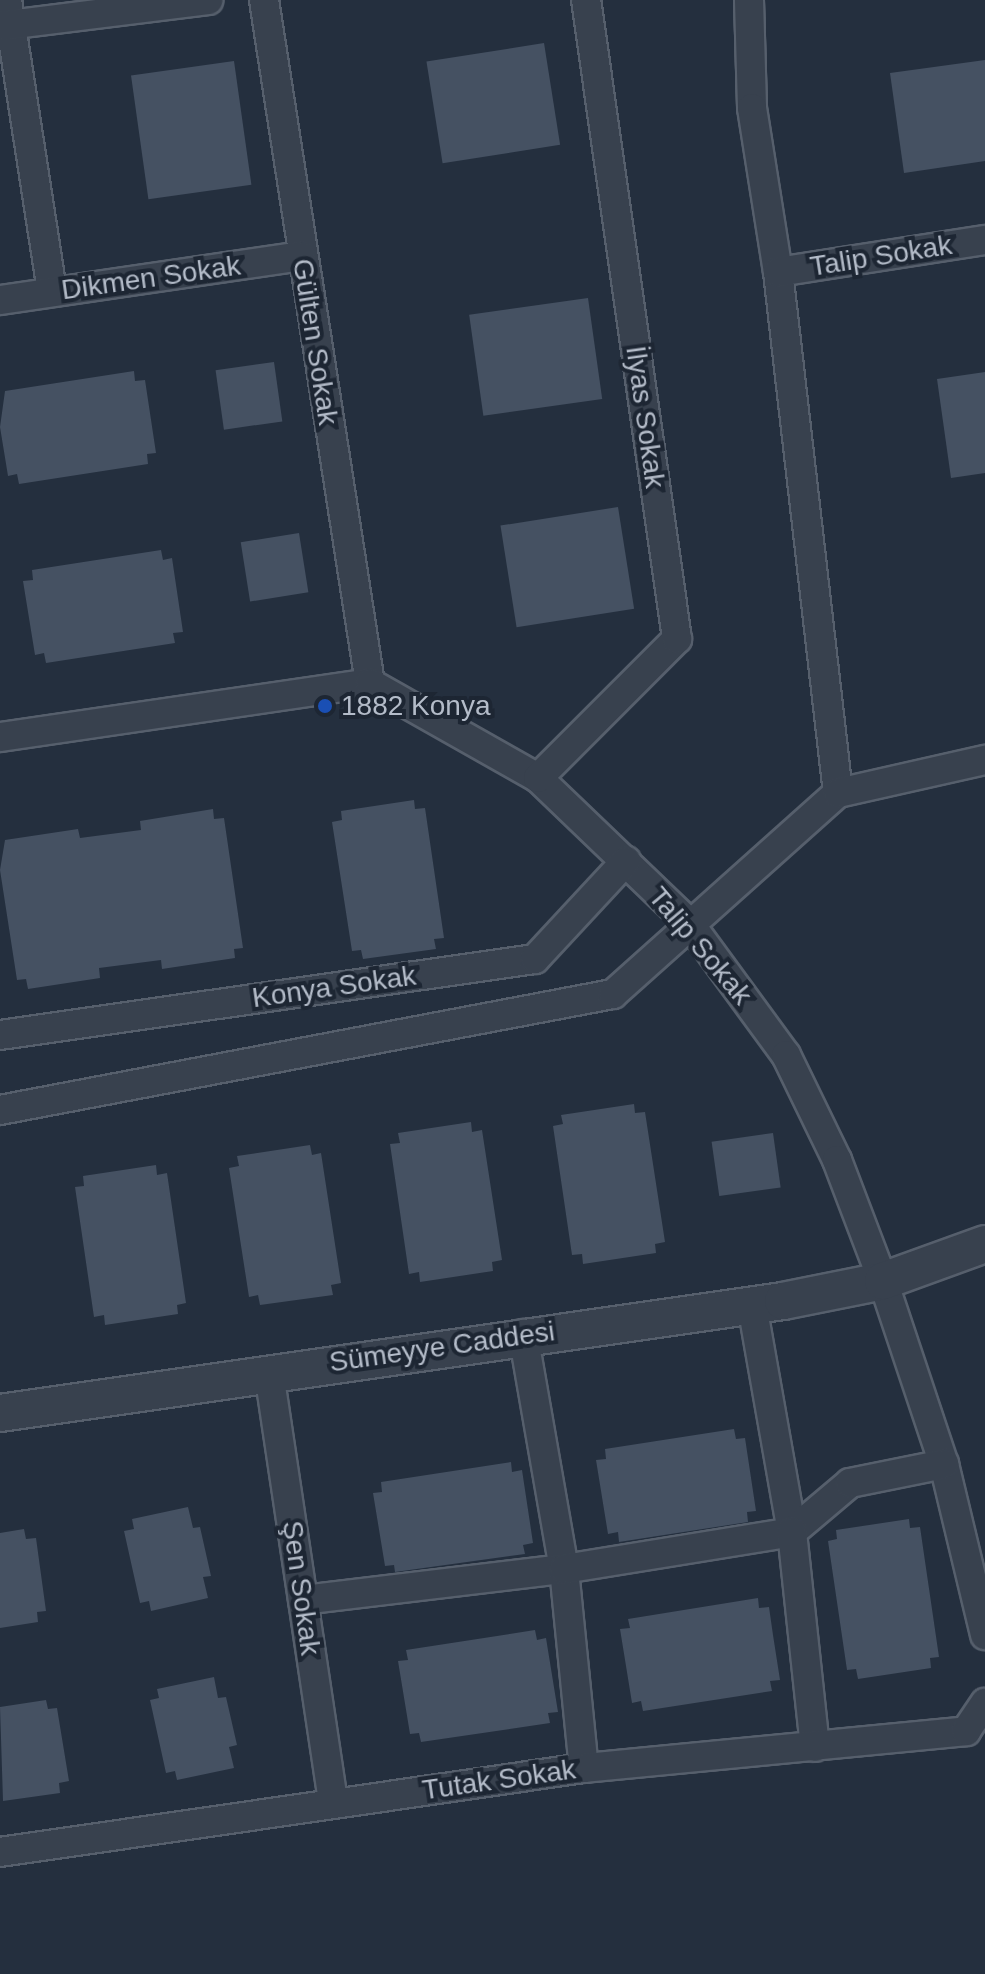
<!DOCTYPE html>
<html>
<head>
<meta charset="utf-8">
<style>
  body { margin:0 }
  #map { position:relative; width:985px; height:1974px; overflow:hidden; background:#242f3e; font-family:Helvetica,sans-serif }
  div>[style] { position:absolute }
  .building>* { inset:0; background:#455162; transform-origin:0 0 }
  .roads { filter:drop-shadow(2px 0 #565f6c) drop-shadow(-2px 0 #565f6c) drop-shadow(0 2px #565f6c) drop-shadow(0 -2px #565f6c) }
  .minor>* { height:28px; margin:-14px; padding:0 14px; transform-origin:14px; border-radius:14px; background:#38414e }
  .tertiary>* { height:36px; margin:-18px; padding:0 18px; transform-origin:18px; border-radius:18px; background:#38414e }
  .dots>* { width:22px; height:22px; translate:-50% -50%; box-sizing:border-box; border:4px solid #1d2633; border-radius:50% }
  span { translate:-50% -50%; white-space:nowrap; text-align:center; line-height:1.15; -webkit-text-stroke:8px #1d2633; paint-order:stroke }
  .street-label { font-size:28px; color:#b4bcc9 }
  .poi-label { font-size:28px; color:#b4bcc9 }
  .left { translate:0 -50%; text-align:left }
</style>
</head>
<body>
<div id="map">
  <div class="building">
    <div style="left:544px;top:43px;width:103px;height:119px;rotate:81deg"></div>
    <div style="clip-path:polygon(985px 60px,985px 161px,904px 173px,890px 73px)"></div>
    <div style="left:234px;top:61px;width:125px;height:104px;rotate:82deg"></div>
    <div style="left:588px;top:298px;width:102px;height:120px;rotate:82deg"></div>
    <div style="left:274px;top:362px;width:60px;height:59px;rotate:82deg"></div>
    <div style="clip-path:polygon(134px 371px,135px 381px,145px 380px,156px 453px,147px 454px,148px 464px,19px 484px,17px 474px,8px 476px,0 427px,5px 391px)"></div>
    <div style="clip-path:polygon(985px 372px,985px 473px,951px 478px,937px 379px)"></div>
    <div style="left:618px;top:507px;width:103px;height:119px;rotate:81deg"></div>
    <div style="left:299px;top:533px;width:60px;height:59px;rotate:81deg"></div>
    <div style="clip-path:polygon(161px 550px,163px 560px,172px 558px,183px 632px,173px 633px,175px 643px,46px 663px,44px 653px,35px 655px,23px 581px,33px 580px,32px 570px)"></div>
    <div style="clip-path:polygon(414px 800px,415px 809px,425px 808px,444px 938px,434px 939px,436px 949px,363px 959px,361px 950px,352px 951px,332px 822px,342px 820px,341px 811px)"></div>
    <div style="clip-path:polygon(213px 809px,214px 819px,224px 818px,243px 948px,234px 949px,235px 958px,162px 969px,161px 960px,99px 968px,100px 978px,28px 989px,26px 979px,17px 980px,0 870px,5px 840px,78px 829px,80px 838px,141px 830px,140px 821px)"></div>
    <div style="clip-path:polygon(634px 1104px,635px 1113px,645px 1112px,665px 1242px,655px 1244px,656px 1253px,583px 1264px,582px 1254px,572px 1255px,553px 1126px,563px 1124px,561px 1115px)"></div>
    <div style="clip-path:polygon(471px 1122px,472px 1132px,482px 1130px,502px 1260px,492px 1262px,493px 1271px,420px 1282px,419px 1272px,409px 1274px,390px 1144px,400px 1143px,398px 1133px)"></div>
    <div style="left:773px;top:1133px;width:55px;height:62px;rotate:82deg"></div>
    <div style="clip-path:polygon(310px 1145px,312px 1155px,321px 1153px,341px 1283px,331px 1285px,333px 1295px,260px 1305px,258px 1295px,249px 1297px,229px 1168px,239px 1166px,237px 1156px)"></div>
    <div style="clip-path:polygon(156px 1165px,157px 1175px,167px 1173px,186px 1303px,177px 1305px,178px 1314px,105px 1325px,104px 1315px,94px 1317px,75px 1187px,84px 1186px,83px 1176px)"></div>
    <div style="clip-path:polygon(734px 1429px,736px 1439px,745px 1438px,756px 1511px,747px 1512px,748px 1522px,619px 1542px,618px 1532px,608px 1534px,596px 1460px,606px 1459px,605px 1449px)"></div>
    <div style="clip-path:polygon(511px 1462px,512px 1472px,522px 1470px,533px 1543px,523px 1545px,525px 1554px,395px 1572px,394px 1565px,385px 1566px,373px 1493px,382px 1492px,381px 1482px)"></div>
    <div style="clip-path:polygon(188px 1507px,193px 1528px,200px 1527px,211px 1576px,203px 1577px,208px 1598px,151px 1611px,149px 1601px,140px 1603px,124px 1531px,134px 1529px,132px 1519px)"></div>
    <div style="clip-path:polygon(909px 1519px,910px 1528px,920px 1527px,939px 1657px,930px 1658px,931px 1668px,858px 1679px,856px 1669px,847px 1670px,828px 1541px,837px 1539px,836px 1530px)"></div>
    <div style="clip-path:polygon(24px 1529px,26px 1539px,36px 1538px,46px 1611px,37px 1612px,38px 1622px,0 1628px,0 1533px)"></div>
    <div style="clip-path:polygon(758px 1598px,759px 1608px,769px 1607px,773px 1635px,780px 1680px,770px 1681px,772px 1691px,643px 1711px,641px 1701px,632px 1703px,620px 1629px,630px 1628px,628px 1619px)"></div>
    <div style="clip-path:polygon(535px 1630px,537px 1640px,546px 1638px,558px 1712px,548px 1713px,550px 1723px,421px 1742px,419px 1733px,410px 1734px,398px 1661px,408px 1660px,406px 1650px)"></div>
    <div style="clip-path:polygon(214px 1677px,218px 1698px,226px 1697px,237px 1745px,229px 1747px,234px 1768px,177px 1780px,175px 1771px,166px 1773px,150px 1700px,159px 1698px,157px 1689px)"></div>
    <div style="clip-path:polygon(46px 1700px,48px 1709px,57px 1708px,69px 1781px,59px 1783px,60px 1793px,3px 1801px,0 1707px)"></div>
  </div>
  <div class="roads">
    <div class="minor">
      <div style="left:7px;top:0;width:295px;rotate:81.2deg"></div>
      <div style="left:264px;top:0;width:691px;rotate:81.18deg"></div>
      <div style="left:749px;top:0;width:108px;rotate:88.4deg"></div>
      <div style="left:752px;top:108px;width:166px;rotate:81deg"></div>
      <div style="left:778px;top:272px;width:524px;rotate:83.43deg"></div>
      <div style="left:0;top:26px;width:210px;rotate:-7.1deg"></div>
      <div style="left:778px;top:272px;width:209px;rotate:-8.8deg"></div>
      <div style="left:0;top:300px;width:304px;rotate:-8.3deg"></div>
      <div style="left:0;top:737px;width:374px;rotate:-8.3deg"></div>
      <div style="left:370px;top:683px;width:193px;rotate:29.5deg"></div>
      <div style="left:538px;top:778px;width:211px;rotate:43.8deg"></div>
      <div style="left:690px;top:924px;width:162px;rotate:53.8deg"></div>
      <div style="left:786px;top:1055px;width:117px;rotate:64.1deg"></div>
      <div style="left:837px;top:1160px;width:129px;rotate:69.2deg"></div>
      <div style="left:883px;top:1281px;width:193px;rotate:71.6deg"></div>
      <div style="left:944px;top:1464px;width:176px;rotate:76.5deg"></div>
      <div style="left:538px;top:778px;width:197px;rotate:-45deg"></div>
      <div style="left:677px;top:639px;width:645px;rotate:-98.1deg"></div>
      <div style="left:0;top:1035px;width:540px;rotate:-8.09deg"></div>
      <div style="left:535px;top:959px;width:134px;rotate:-47.1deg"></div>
      <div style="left:0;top:1110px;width:624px;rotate:-10.72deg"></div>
      <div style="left:613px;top:994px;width:302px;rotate:-41.8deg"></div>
      <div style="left:838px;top:793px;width:151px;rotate:-12.7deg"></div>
      <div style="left:752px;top:1305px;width:230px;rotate:80deg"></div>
      <div style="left:792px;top:1532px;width:76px;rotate:-40.2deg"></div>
      <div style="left:850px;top:1483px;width:96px;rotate:-11.4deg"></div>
      <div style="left:523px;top:1334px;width:239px;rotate:80.1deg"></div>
      <div style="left:564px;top:1569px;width:200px;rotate:84.3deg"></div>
      <div style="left:269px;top:1373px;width:435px;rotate:81.5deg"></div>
      <div style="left:303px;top:1600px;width:263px;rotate:-6.8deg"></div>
      <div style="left:564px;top:1569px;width:231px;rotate:-9.2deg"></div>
      <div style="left:792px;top:1532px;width:216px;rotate:83.9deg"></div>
      <div style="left:0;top:1852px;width:590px;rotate:-8.19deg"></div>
      <div style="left:584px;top:1768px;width:384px;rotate:-5.5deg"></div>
      <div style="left:966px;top:1731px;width:34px;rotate:-56deg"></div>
    </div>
    <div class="tertiary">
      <div style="left:0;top:1413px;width:791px;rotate:-8.14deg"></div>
      <div style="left:783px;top:1301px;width:102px;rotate:-11.3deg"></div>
      <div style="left:883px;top:1281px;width:109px;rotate:-19.9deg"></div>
    </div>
  </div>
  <div class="dots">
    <div style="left:325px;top:706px;background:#1a4fb4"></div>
  </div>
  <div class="street-label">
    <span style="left:881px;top:256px;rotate:-9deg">Talip Sokak</span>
    <span style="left:151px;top:278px;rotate:-8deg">Dikmen Sokak</span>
    <span style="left:315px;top:342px;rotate:81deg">Gülten Sokak</span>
    <span style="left:645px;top:417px;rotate:82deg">İlyas Sokak</span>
    <span style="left:700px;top:946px;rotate:50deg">Talip Sokak</span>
    <span style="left:334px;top:987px;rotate:-8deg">Konya Sokak</span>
    <span style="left:442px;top:1347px;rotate:-8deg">Sümeyye Caddesi</span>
    <span style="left:301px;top:1588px;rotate:82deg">Şen Sokak</span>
    <span style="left:499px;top:1780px;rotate:-8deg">Tutak Sokak</span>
  </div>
  <div class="poi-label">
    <span class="left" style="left:341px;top:706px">1882 Konya</span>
  </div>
</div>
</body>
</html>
